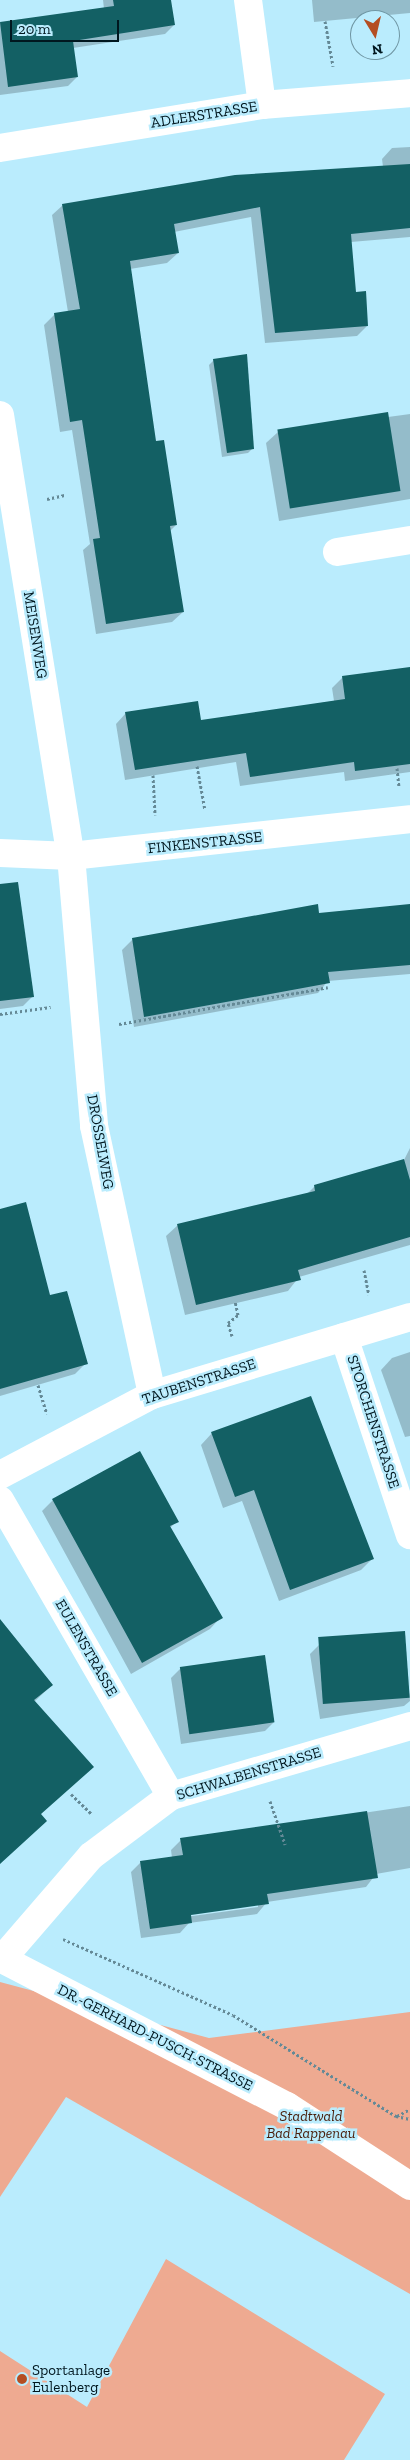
<!DOCTYPE html>
<html>
<head>
<meta charset="utf-8">
<style>
  body { margin:0 }
  #map { position:relative; width:410px; height:2460px; overflow:hidden; background:#baecfd; font-family:"Zilla Slab",serif }
  div>[style] { position:absolute }
  .green>* { inset:0; background:#eeaa91 }
  .shadow>* { inset:0; background:#0003 }
  .building>* { inset:0; background:#136064; transform-origin:0 0 }
  .path>* { height:3px; margin-top:-1.5px; transform-origin:0; background:repeating-linear-gradient(90deg,#648996 0 2.5px,transparent 0 5px) }
  .minor>* { height:28px; margin:-14px; padding:0 14px; transform-origin:14px; border-radius:14px; background:#fff }
  .dots>* { width:14px; height:14px; translate:-50% -50%; box-sizing:border-box; border:2px solid #baecfd; border-radius:50% }
  span { translate:-50% -50%; white-space:nowrap; text-align:center; line-height:1.15; -webkit-text-stroke:5px #baecfd; paint-order:stroke }
  .street-label { font-size:15px; color:#00171f }
  .park-label { font-size:15px; color:#491d0a; font-style:italic }
  .poi-label { font-size:15px; color:#00171f }
  .left { translate:0 -50%; text-align:left }
  .north { position:absolute; left:350px; top:10px; width:50px; height:50px; box-sizing:border-box; background:#baecfd; border:1px solid #7097a4; border-radius:50%; rotate:171deg; font-size:14px; font-weight:700; line-height:20px; text-align:center; color:#00171f }
  .north::after { content:''; display:block; margin:auto; width:18px; height:22px; background:#b44e22; clip-path:polygon(50% 0,100% 100%,50% 72%,0 100%) }
  .scale { position:absolute; left:10px; top:20px; width:109px; height:22px; box-sizing:border-box; border:2px solid #00171f; border-top:0; padding-left:6px; font-size:15px; line-height:18px; white-space:nowrap; color:#00171f; -webkit-text-stroke:4px #baecfd; paint-order:stroke }
</style>
</head>
<body>
<div id="map">
  <div class="green">
    <div style="clip-path:polygon(0 1982px,209px 2038px,410px 2012px,410px 2294px,66px 2097px,0 2197px)"></div>
    <div style="clip-path:polygon(166px 2259px,385px 2394px,344px 2460px,0 2460px,0 2351px,87px 2407px)"></div>
  </div>
  <div class="shadow">
    <div style="clip-path:polygon(103px 0,170px 0,174px 25px,165px 34px,73px 48px,77px 77px,68px 86px,0 95px,0 23px,104px 9px)"></div>
    <div style="clip-path:polygon(312px 0,410px 0,410px 13px,314px 22px)"></div>
    <div style="clip-path:polygon(410px 147px,410px 237px,351px 242px,355px 293px,367px 326px,357px 336px,265px 343px,251px 217px,174px 232px,178px 253px,167px 263px,130px 269px,154px 443px,176px 525px,170px 531px,183px 612px,172px 622px,96px 634px,83px 550px,90px 544px,72px 430px,60px 432px,44px 325px,55px 314px,68px 312px,52px 215px,63px 205px,383px 167px,382px 159px,392px 148px)"></div>
    <div style="clip-path:polygon(214px 360px,253px 448px,248px 453px,222px 457px,209px 365px)"></div>
    <div style="clip-path:polygon(410px 414px,410px 499px,279px 521px,266px 443px,278px 432px)"></div>
    <div style="clip-path:polygon(410px 668px,410px 772px,345px 781px,344px 772px,240px 786px,236px 762px,125px 780px,116px 724px,126px 713px,200px 722px,334px 701px,332px 688px,343px 677px)"></div>
    <div style="clip-path:polygon(410px 905px,410px 974px,328px 981px,318px 993px,134px 1027px,122px 950px,133px 939px)"></div>
    <div style="clip-path:polygon(0 922px,33px 996px,23px 1006px,0 1009px)"></div>
    <div style="clip-path:polygon(410px 1148px,410px 1245px,299px 1277px,288px 1291px,185px 1315px,166px 1236px,178px 1225px,306px 1195px,314px 1187px,404px 1160px)"></div>
    <div style="clip-path:polygon(0 1210px,86px 1363px,75px 1374px,0 1396px)"></div>
    <div style="clip-path:polygon(410px 1352px,410px 1436px,405px 1437px,381px 1370px,392px 1358px)"></div>
    <div style="clip-path:polygon(212px 1433px,372px 1559px,361px 1570px,279px 1601px,242px 1501px,223px 1508px,201px 1445px)"></div>
    <div style="clip-path:polygon(53px 1500px,177px 1521px,170px 1528px,221px 1617px,210px 1629px,131px 1674px,42px 1511px)"></div>
    <div style="clip-path:polygon(404px 1632px,410px 1701px,404px 1706px,320px 1719px,310px 1654px,319px 1645px)"></div>
    <div style="clip-path:polygon(0 1634px,52px 1685px,34px 1702px,40px 1815px,0 1863px)"></div>
    <div style="clip-path:polygon(180px 1669px,274px 1722px,265px 1731px,181px 1744px,171px 1678px)"></div>
    <div style="clip-path:polygon(evenodd,410px 1806px,410px 1868px,376px 1874px,366px 1887px,267px 1902px,257px 1914px,189px 1923px,180px 1933px,141px 1938px,131px 1872px,141px 1862px,172px 1858px,171px 1850px,181px 1840px,410px 1806px,258px 1904px,258px 1907px,185px 1917px,184px 1915px,258px 1904px)"></div>
  </div>
  <div class="building">
    <div style="clip-path:polygon(113px 0,171px 0,175px 25px,73px 41px,78px 77px,8px 87px,0 22px,114px 6px)"></div>
    <div style="clip-path:polygon(410px 164px,410px 228px,351px 234px,356px 292px,366px 291px,368px 326px,275px 333px,260px 207px,174px 224px,179px 253px,130px 261px,156px 441px,164px 440px,177px 525px,170px 526px,184px 612px,106px 624px,93px 539px,100px 538px,82px 420px,70px 422px,54px 313px,80px 309px,62px 204px,235px 175px)"></div>
    <div style="clip-path:polygon(247px 354px,254px 449px,227px 453px,213px 359px)"></div>
    <div style="left:388px;top:412px;width:80px;height:112px;rotate:81deg"></div>
    <div style="clip-path:polygon(410px 667px,410px 764px,355px 771px,354px 762px,250px 777px,246px 753px,135px 770px,125px 712px,198px 701px,201px 720px,345px 699px,342px 676px)"></div>
    <div style="clip-path:polygon(18px 882px,34px 997px,0 1001px,0 884px)"></div>
    <div style="clip-path:polygon(318px 904px,319px 913px,410px 904px,410px 965px,328px 972px,330px 983px,144px 1017px,132px 938px)"></div>
    <div style="clip-path:polygon(404px 1159px,410px 1180px,410px 1237px,298px 1270px,301px 1280px,196px 1305px,177px 1224px,315px 1191px,314px 1185px)"></div>
    <div style="clip-path:polygon(26px 1202px,50px 1295px,67px 1291px,88px 1364px,0 1389px,0 1209px)"></div>
    <div style="clip-path:polygon(311px 1396px,374px 1559px,290px 1590px,254px 1490px,235px 1497px,211px 1432px)"></div>
    <div style="clip-path:polygon(140px 1451px,179px 1522px,170px 1526px,223px 1618px,142px 1663px,52px 1499px)"></div>
    <div style="clip-path:polygon(0 1619px,53px 1685px,34px 1700px,94px 1767px,41px 1814px,47px 1821px,0 1864px)"></div>
    <div style="left:405px;top:1631px;width:67px;height:87px;rotate:86deg"></div>
    <div style="left:265px;top:1655px;width:68px;height:86px;rotate:82deg"></div>
    <div style="clip-path:polygon(367px 1811px,378px 1878px,267px 1894px,269px 1904px,191px 1915px,192px 1923px,150px 1929px,140px 1861px,183px 1855px,180px 1838px)"></div>
  </div>
  <div class="path">
    <div style="left:325px;top:21px;width:46px;rotate:79.9deg"></div>
    <div style="left:47px;top:499px;width:18px;rotate:-13deg"></div>
    <div style="left:197px;top:766px;width:45px;rotate:79.7deg"></div>
    <div style="left:397px;top:768px;width:19px;rotate:84deg"></div>
    <div style="left:153px;top:775px;width:40px;rotate:87.1deg"></div>
    <div style="left:0;top:1014px;width:51px;rotate:-7.8deg"></div>
    <div style="left:119px;top:1024px;width:212px;rotate:-10deg"></div>
    <div style="left:364px;top:1270px;width:25px;rotate:79deg"></div>
    <div style="left:232px;top:1336px;width:14px;rotate:-107deg"></div>
    <div style="left:228px;top:1323px;width:13px;rotate:-39deg"></div>
    <div style="left:238px;top:1315px;width:14px;rotate:-102deg"></div>
    <div style="left:38px;top:1385px;width:30px;rotate:73deg"></div>
    <div style="left:71px;top:1794px;width:29px;rotate:44deg"></div>
    <div style="left:270px;top:1801px;width:46px;rotate:70.8deg"></div>
    <div style="left:63px;top:1939px;width:186px;rotate:24.1deg"></div>
    <div style="left:233px;top:2015px;width:192px;rotate:31.8deg"></div>
    <div style="left:396px;top:2116px;width:14px;rotate:12deg"></div>
    <div style="left:397px;top:2116px;width:15px;rotate:-28deg"></div>
  </div>
  <div class="minor">
    <div style="left:248px;top:0;width:106px;rotate:82.4deg"></div>
    <div style="left:0;top:148px;width:266px;rotate:-9.3deg"></div>
    <div style="left:262px;top:105px;width:148px;rotate:-4.6deg"></div>
    <div style="left:0;top:415px;width:447px;rotate:80.9deg"></div>
    <div style="left:71px;top:856px;width:271px;rotate:85.1deg"></div>
    <div style="left:94px;top:1126px;width:275px;rotate:77.8deg"></div>
    <div style="left:337px;top:552px;width:74px;rotate:-9.3deg"></div>
    <div style="left:0;top:853px;width:71px;rotate:2.4deg"></div>
    <div style="left:71px;top:856px;width:341px;rotate:-6.2deg"></div>
    <div style="left:344px;top:1337px;width:209px;rotate:71.6deg"></div>
    <div style="left:0;top:1475px;width:172px;rotate:-27.8deg"></div>
    <div style="left:152px;top:1395px;width:270px;rotate:-16.8deg"></div>
    <div style="left:0;top:1500px;width:342px;rotate:60deg"></div>
    <div style="left:0;top:1958px;width:323px;rotate:27.3deg"></div>
    <div style="left:287px;top:2106px;width:147px;rotate:33deg"></div>
    <div style="left:2px;top:1959px;width:136px;rotate:-49.2deg"></div>
    <div style="left:91px;top:1856px;width:100px;rotate:-36.9deg"></div>
    <div style="left:171px;top:1796px;width:249px;rotate:-16.3deg"></div>
  </div>
  <div class="dots">
    <div style="left:22px;top:2379px;background:#b44e22"></div>
  </div>
  <div class="street-label">
    <span style="left:204px;top:115px;rotate:-9deg">ADLERSTRASSE</span>
    <span style="left:35px;top:635px;rotate:81deg">MEISENWEG</span>
    <span style="left:205px;top:843px;rotate:-6deg">FINKENSTRASSE</span>
    <span style="left:100px;top:1142px;rotate:80deg">DROSSELWEG</span>
    <span style="left:199px;top:1382px;rotate:-18deg">TAUBENSTRASSE</span>
    <span style="left:373px;top:1422px;rotate:72deg">STORCHENSTRASSE</span>
    <span style="left:86px;top:1648px;rotate:60deg">EULENSTRASSE</span>
    <span style="left:249px;top:1774px;rotate:-17deg">SCHWALBENSTRASSE</span>
    <span style="left:155px;top:2038px;rotate:27deg">DR.-GERHARD-PUSCH-STRASSE</span>
  </div>
  <div class="park-label">
    <span style="left:311px;top:2125px">Stadtwald<br>Bad Rappenau</span>
  </div>
  <div class="poi-label">
    <span class="left" style="left:32px;top:2379px">Sportanlage<br>Eulenberg</span>
  </div>
  <div class="north">N</div>
  <div class="scale">20 m</div>
</div>
</body>
</html>
